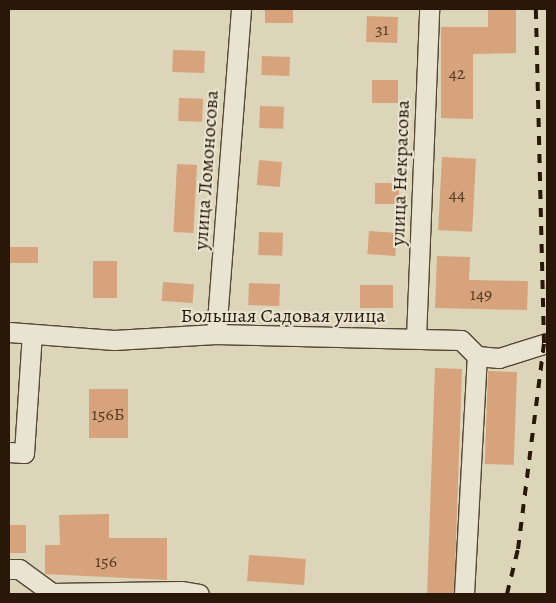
<!DOCTYPE html>
<html>
<head>
<meta charset="utf-8">
<style>
  body { margin:0 }
  #map { position:relative; width:556px; height:603px; overflow:hidden; background:#ddd5b9; font-family:Alegreya,serif }
  div>[style] { position:absolute }
  .building>* { inset:0; background:#d6a37c; transform-origin:0 0 }
  .roads { filter:drop-shadow(1px 0 #564734) drop-shadow(-1px 0 #564734) drop-shadow(0 1px #564734) drop-shadow(0 -1px #564734) }
  .minor>* { height:19px; margin:-9.5px; padding:0 9.5px; transform-origin:9.5px; border-radius:9.5px; background:#e9e4d2 }
  .rail>* { height:4px; margin-top:-2px; transform-origin:0; background:repeating-linear-gradient(90deg,#291807 0 9px,transparent 0 18px) }
  span { translate:-50% -50%; white-space:nowrap; text-align:center; line-height:1.15; -webkit-text-stroke:4px #e9e4d2; paint-order:stroke }
  .number-label { font-size:18px; color:#543b24 }
  .number-label span { -webkit-text-stroke-width:0 }
  .street-label { font-size:20px; color:#291807 }
  .frame { position:absolute; inset:0; border:10px solid #291807; pointer-events:none }
</style>
</head>
<body>
<div id="map">
  <div class="building">
    <div style="left:265px;top:9px;width:28px;height:14px"></div>
    <div style="clip-path:polygon(488px 9px,516px 9px,516px 53px,473px 54px,473px 119px,441px 118px,441px 27px,488px 27px)"></div>
    <div style="left:367px;top:16px;width:31px;height:26px;rotate:2deg"></div>
    <div style="left:173px;top:50px;width:32px;height:22px;rotate:2deg"></div>
    <div style="left:262px;top:56px;width:28px;height:19px;rotate:2deg"></div>
    <div style="left:372px;top:80px;width:26px;height:23px"></div>
    <div style="left:179px;top:98px;width:24px;height:23px;rotate:2deg"></div>
    <div style="left:260px;top:106px;width:24px;height:22px;rotate:2deg"></div>
    <div style="left:442px;top:157px;width:34px;height:73px;rotate:3deg"></div>
    <div style="left:259px;top:160px;width:23px;height:25px;rotate:5deg"></div>
    <div style="left:177px;top:164px;width:20px;height:68px;rotate:3deg"></div>
    <div style="left:375px;top:183px;width:24px;height:21px"></div>
    <div style="left:369px;top:231px;width:28px;height:23px;rotate:4deg"></div>
    <div style="left:259px;top:232px;width:24px;height:23px;rotate:2deg"></div>
    <div style="left:9px;top:247px;width:29px;height:16px"></div>
    <div style="clip-path:polygon(437px 256px,470px 257px,469px 280px,528px 281px,527px 310px,435px 308px)"></div>
    <div style="left:93px;top:261px;width:24px;height:37px"></div>
    <div style="left:163px;top:282px;width:31px;height:19px;rotate:4deg"></div>
    <div style="left:249px;top:283px;width:31px;height:22px;rotate:2deg"></div>
    <div style="left:360px;top:285px;width:33px;height:23px"></div>
    <div style="left:435px;top:368px;width:27px;height:226px;rotate:2deg"></div>
    <div style="left:488px;top:371px;width:29px;height:93px;rotate:2deg"></div>
    <div style="left:89px;top:389px;width:39px;height:49px"></div>
    <div style="clip-path:polygon(109px 514px,109px 538px,167px 538px,167px 580px,45px 574px,45px 545px,60px 545px,59px 515px)"></div>
    <div style="left:9px;top:525px;width:17px;height:28px"></div>
    <div style="left:249px;top:555px;width:57px;height:26px;rotate:4deg"></div>
  </div>
  <div class="roads">
    <div class="minor">
      <div style="left:9px;top:332px;width:105px;rotate:4.4deg"></div>
      <div style="left:114px;top:340px;width:102px;rotate:-3.4deg"></div>
      <div style="left:216px;top:334px;width:245px;rotate:1.4deg"></div>
      <div style="left:461px;top:340px;width:23px;rotate:45deg"></div>
      <div style="left:477px;top:356px;width:22px;rotate:5deg"></div>
      <div style="left:499px;top:358px;width:50px;rotate:-17.4deg"></div>
      <div style="left:216px;top:334px;width:326px;rotate:-85.6deg"></div>
      <div style="left:416px;top:338px;width:329px;rotate:-87.7deg"></div>
      <div style="left:9px;top:452px;width:15px;rotate:4deg"></div>
      <div style="left:24px;top:453px;width:119px;rotate:-86.2deg"></div>
      <div style="left:9px;top:569px;width:10px"></div>
      <div style="left:19px;top:569px;width:41px;rotate:36deg"></div>
      <div style="left:52px;top:593px;width:129px;rotate:-0.9deg"></div>
      <div style="left:181px;top:591px;width:18px;rotate:9deg"></div>
      <div style="left:464px;top:594px;width:238px;rotate:-86.9deg"></div>
    </div>
  </div>
  <div class="rail">
    <div style="left:507px;top:594px;width:46px;rotate:-76.3deg"></div>
    <div style="left:518px;top:549px;width:208px;rotate:-82.8deg"></div>
    <div style="left:544px;top:343px;width:334px;rotate:-91.4deg"></div>
  </div>
  <div class="number-label">
    <span style="left:382px;top:29px">31</span>
    <span style="left:457px;top:73px">42</span>
    <span style="left:457px;top:194px">44</span>
    <span style="left:481px;top:294px">149</span>
    <span style="left:108px;top:414px">156Б</span>
    <span style="left:106px;top:561px">156</span>
  </div>
  <div class="street-label">
    <span style="left:206px;top:170px;rotate:-86deg">улица Ломоносова</span>
    <span style="left:400px;top:173px;rotate:-88deg">улица Некрасова</span>
    <span style="left:283px;top:315px">Большая Садовая улица</span>
  </div>
  <div class="frame"></div>
</div>
</body>
</html>
